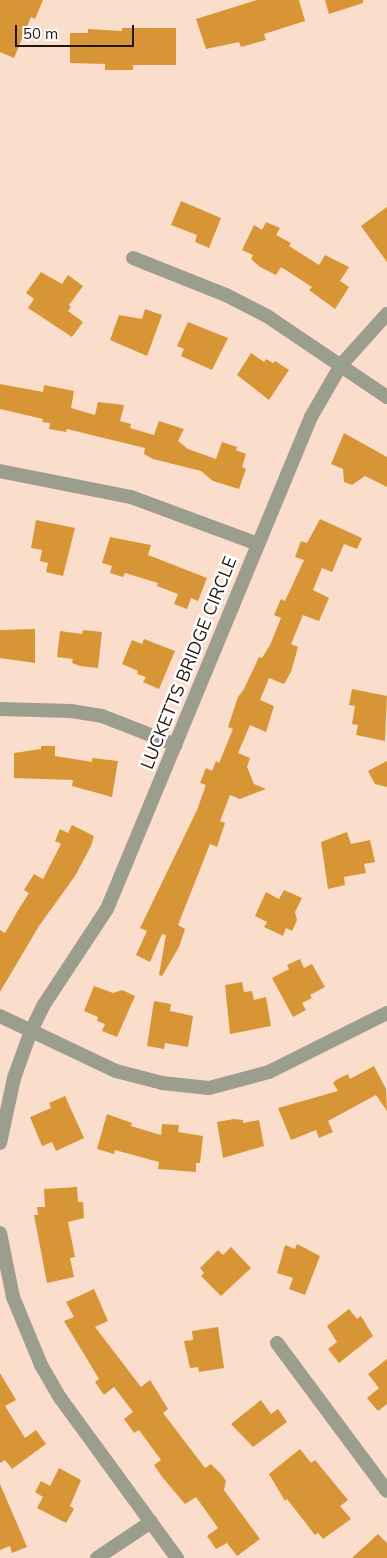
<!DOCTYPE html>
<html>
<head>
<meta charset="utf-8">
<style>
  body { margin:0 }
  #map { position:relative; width:387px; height:1558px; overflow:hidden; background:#fbddcc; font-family:Mulish,sans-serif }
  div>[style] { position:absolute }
  .building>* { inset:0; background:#d79536 }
  .minor>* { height:14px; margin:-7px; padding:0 7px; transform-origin:7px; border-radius:7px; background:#9b9d8d }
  span { translate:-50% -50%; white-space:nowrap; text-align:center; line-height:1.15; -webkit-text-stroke:5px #fff; paint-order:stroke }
  .street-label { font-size:18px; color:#22160e }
  .scale { position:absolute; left:15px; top:25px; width:119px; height:22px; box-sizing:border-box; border:2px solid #22160e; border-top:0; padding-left:6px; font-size:15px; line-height:18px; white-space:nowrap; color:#22160e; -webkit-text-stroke:4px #fff; paint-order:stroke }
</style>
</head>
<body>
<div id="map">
  <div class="building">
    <div style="clip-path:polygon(0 0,43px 0,35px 19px,31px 17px,14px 58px,0 52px)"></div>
    <div style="clip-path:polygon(257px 0,299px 0,305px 21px,264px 34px,266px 40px,241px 47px,239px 42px,206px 49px,196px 19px)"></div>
    <div style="clip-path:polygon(325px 0,363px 0,363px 3px,329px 14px)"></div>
    <div style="clip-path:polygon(122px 28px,176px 28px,176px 65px,133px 65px,133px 70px,105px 70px,105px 64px,70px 63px,70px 33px,88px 33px,88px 29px,122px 31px)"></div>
    <div style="clip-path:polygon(181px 201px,221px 218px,209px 248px,195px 242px,197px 235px,171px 225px)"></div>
    <div style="clip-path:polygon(387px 207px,387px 262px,361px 226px)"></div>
    <div style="clip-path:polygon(266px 222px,280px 228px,276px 235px,291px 243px,289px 246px,319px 265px,325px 255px,349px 267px,340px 281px,349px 287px,335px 309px,309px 290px,312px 287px,281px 267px,276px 275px,260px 267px,251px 259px,253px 255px,242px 250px,254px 225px,262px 230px)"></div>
    <div style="clip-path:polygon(41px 272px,62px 284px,68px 275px,83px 286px,69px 305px,71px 307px,68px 311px,83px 322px,72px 337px,28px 308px,34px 299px,26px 293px)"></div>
    <div style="clip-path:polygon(145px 309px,162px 315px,147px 356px,110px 340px,119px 315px,142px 319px)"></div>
    <div style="clip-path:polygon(188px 322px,228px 338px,212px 370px,181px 356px,184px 349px,177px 346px)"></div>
    <div style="clip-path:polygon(251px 353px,264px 362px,266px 359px,273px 363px,275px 361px,289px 370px,269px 400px,237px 375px)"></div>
    <div style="clip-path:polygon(0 384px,43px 392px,44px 385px,74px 391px,71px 408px,95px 415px,98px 402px,124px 405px,120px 421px,131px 424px,130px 428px,154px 435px,159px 421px,184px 429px,178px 441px,188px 449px,216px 459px,222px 442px,237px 447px,236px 450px,246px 454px,242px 467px,246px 469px,239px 489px,213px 481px,201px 471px,153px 459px,144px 454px,145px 448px,67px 429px,66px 432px,49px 429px,50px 423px,42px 422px,43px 419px,0 409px)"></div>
    <div style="clip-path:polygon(344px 433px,387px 457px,387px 487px,365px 476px,352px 485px,344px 482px,343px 469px,331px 464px)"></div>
    <div style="clip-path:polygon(320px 519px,362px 538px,357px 549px,344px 544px,332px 572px,322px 568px,313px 590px,329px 598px,319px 621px,303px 615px,291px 644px,298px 647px,291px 672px,284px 684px,269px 678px,260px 700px,274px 706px,266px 732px,250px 725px,238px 753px,250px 758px,247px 767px,254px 784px,266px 789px,240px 799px,230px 795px,220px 821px,225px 823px,217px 847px,210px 844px,178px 925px,185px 929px,179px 947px,162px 976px,159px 975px,166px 935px,162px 934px,150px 962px,136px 955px,147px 931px,140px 928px,197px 810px,206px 785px,200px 783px,206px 768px,212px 771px,216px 761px,219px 763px,233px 729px,228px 727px,238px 697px,244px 689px,259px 657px,262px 658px,270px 645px,281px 618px,274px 615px,281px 599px,285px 601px,304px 560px,295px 557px,301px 541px,307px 543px)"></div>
    <div style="clip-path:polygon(36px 520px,75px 528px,63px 576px,46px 572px,48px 563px,40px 561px,42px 550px,31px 548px)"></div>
    <div style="clip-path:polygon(110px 537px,151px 545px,148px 555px,207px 578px,198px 601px,191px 598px,187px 609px,174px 604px,178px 594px,157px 586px,158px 583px,125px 573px,123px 577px,110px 573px,112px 566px,102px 563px)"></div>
    <div style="clip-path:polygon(35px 629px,35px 663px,0 658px,0 630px)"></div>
    <div style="clip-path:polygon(83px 630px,102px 632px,98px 668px,80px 666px,72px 663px,73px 659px,57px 657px,60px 631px,82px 634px)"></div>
    <div style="clip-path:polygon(144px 639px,175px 651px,159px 689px,143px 682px,146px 677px,137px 674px,138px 671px,122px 664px,132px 640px,142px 644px)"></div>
    <div style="clip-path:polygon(352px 689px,387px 696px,385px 741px,356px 735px,358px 725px,352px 724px,355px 706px,349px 705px)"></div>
    <div style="clip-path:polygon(41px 746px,55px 746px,55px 756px,92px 762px,92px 758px,118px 761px,112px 797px,72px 786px,73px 780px,14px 778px,14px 753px,41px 749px)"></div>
    <div style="clip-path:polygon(387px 761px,387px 787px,375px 784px,368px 771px)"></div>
    <div style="clip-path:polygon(72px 825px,94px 836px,91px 846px,75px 876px,39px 926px,0 992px,0 930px,5px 933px,17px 912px,29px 893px,24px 890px,34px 874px,43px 879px,61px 844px,55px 841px,60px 829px,68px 833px)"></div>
    <div style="clip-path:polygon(347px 832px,351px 844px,370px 840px,375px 862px,364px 864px,366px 873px,344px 877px,345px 885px,328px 889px,321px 842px)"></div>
    <div style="clip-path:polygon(284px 890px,302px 898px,295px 912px,297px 920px,292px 931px,286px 928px,283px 936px,264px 927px,267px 922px,255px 916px,266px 892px,279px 899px)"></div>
    <div style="clip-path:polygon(300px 959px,304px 968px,312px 964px,325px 987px,310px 995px,312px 998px,302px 1003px,306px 1010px,293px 1017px,272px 978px,289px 969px,287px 965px)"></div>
    <div style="clip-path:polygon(242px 982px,244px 992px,252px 991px,254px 1000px,266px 997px,271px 1026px,230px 1034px,225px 985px)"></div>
    <div style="clip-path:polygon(94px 986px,113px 993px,122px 990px,135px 996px,117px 1037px,102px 1031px,105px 1024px,97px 1021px,98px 1017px,84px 1011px)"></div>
    <div style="clip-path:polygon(154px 1001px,171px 1004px,170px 1011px,193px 1016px,188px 1047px,165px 1043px,164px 1049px,147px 1046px)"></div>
    <div style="clip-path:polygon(374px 1066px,386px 1089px,387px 1111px,376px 1095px,328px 1121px,333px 1132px,319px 1138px,316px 1130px,291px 1140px,278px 1108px,338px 1091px,333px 1083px,336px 1080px,348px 1074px,350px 1079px)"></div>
    <div style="clip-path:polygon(65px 1096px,84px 1138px,56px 1151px,52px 1142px,42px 1146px,30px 1117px,51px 1108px,49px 1103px)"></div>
    <div style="clip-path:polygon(107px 1114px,132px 1123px,131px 1126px,161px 1135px,162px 1124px,179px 1125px,178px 1132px,203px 1136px,200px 1163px,196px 1163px,196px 1172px,158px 1169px,159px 1162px,115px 1150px,114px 1154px,97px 1149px)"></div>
    <div style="clip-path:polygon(234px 1119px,243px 1120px,243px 1123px,259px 1120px,264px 1146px,223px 1158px,217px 1122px)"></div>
    <div style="clip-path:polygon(77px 1187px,78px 1202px,83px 1202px,84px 1218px,68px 1222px,75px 1257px,70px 1258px,74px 1277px,47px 1283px,34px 1215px,38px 1215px,37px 1207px,45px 1207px,44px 1189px)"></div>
    <div style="clip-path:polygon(297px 1244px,320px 1256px,305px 1295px,289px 1289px,293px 1278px,277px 1273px,285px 1245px,295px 1249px)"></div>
    <div style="clip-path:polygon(231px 1247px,251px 1268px,221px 1296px,201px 1276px,204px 1273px,200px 1268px,218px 1250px,223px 1255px)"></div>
    <div style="clip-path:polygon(94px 1289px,108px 1321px,95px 1327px,141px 1387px,150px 1380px,168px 1409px,163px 1413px,205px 1468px,211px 1464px,222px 1475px,226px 1481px,224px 1490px,260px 1539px,237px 1556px,227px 1543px,216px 1549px,207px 1536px,218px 1528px,196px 1497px,185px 1504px,163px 1478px,154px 1465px,161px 1460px,139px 1430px,134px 1433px,124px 1419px,133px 1412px,114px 1387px,104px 1395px,95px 1382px,99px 1379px,64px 1321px,74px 1317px,66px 1302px)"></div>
    <div style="clip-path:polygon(349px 1309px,357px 1319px,361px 1316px,373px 1336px,339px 1363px,328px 1349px,337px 1342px,327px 1326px)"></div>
    <div style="clip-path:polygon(218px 1327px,224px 1368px,199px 1372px,198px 1367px,190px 1368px,184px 1341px,193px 1340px,192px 1331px)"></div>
    <div style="clip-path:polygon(387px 1359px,387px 1404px,378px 1411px,367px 1398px,379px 1388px,368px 1374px)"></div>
    <div style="clip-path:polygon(0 1373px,16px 1400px,5px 1406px,25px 1438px,36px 1430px,46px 1444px,12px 1469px,5px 1460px,0 1463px)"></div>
    <div style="clip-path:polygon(261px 1400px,271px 1414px,278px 1409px,287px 1422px,253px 1447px,231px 1424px)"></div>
    <div style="clip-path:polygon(300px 1449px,311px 1463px,315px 1460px,348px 1500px,340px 1506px,351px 1519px,323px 1539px,318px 1533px,315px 1535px,287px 1499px,285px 1501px,269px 1474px)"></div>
    <div style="clip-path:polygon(59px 1468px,81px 1480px,70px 1506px,74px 1509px,66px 1523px,37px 1508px,43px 1497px,35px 1492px,41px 1481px,50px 1486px)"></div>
    <div style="clip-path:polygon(0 1484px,27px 1547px,12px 1553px,10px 1546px,0 1550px)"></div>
    <div style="clip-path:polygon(378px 1534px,387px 1543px,387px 1558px,352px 1558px)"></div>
  </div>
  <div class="minor">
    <div style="left:133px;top:258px;width:100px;rotate:21.7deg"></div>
    <div style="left:226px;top:295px;width:46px;rotate:27.1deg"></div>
    <div style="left:267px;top:316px;width:145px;rotate:34deg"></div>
    <div style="left:0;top:471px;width:134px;rotate:11.2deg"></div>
    <div style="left:131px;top:497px;width:135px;rotate:20.3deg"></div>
    <div style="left:0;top:709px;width:71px;rotate:1.6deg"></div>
    <div style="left:71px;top:711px;width:31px;rotate:9deg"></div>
    <div style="left:102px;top:716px;width:79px;rotate:21.4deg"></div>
    <div style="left:0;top:1016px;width:128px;rotate:25.4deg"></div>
    <div style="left:116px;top:1071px;width:48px;rotate:14.6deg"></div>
    <div style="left:162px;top:1083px;width:47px;rotate:6.1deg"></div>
    <div style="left:209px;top:1088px;width:62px;rotate:-14.9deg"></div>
    <div style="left:269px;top:1072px;width:132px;rotate:-26.6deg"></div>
    <div style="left:0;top:1143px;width:66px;rotate:-77.8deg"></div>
    <div style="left:14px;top:1078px;width:50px;rotate:-70.1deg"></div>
    <div style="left:31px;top:1031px;width:28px;rotate:-64deg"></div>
    <div style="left:43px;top:1006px;width:116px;rotate:-56.6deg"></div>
    <div style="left:107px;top:909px;width:533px;rotate:-67.48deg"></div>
    <div style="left:311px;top:417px;width:60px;rotate:-60deg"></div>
    <div style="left:341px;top:365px;width:69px;rotate:-48deg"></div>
    <div style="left:0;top:1233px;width:65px;rotate:78.5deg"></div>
    <div style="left:13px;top:1297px;width:74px;rotate:67.6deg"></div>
    <div style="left:41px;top:1365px;width:39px;rotate:60deg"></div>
    <div style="left:61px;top:1399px;width:197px;rotate:53.9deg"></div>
    <div style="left:277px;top:1343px;width:184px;rotate:53.4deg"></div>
    <div style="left:97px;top:1558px;width:65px;rotate:-33.7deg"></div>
  </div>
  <div class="street-label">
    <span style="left:189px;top:663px;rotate:-68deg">LUCKETTS BRIDGE CIRCLE</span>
  </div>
  <div class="scale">50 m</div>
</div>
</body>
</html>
